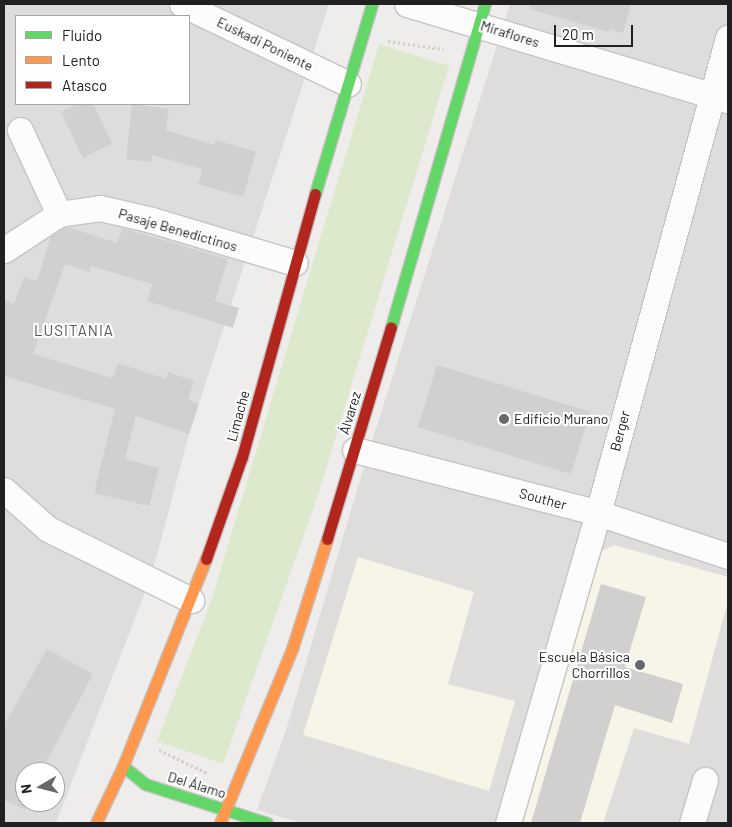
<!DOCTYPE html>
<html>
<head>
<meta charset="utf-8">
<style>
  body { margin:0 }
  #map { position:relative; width:732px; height:827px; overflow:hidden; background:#efedeb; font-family:Barlow,sans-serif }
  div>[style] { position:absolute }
  .residential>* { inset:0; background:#dedddc }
  .education>* { inset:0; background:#f7f5e8 }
  .grass>* { inset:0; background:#dde9cd }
  .building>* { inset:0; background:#d2d0ce; transform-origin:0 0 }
  .path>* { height:3px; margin-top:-1.5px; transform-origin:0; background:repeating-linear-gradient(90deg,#d7cbca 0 2.5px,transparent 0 5px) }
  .roads { filter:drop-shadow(1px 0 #c5c4c3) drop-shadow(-1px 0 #c5c4c3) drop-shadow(0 1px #c5c4c3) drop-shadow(0 -1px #c5c4c3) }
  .street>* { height:25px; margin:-12.5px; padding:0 12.5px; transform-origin:12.5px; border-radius:12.5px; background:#fdfcfc }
  .fast>* { height:11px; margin:-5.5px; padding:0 5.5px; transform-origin:5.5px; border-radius:5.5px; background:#63d668 }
  .slow>* { height:11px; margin:-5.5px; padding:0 5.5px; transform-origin:5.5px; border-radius:5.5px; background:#ff974d }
  .jam>* { height:11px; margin:-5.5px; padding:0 5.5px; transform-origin:5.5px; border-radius:5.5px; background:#b3261e }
  .dots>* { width:14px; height:14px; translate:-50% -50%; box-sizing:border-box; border:2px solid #fff; border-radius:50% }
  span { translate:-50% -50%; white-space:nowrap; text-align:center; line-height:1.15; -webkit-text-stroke:4.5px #fff; paint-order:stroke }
  .street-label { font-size:14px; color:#212121 }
  .poi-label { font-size:14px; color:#212121 }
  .left { translate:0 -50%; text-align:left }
  .right { translate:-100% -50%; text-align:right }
  .neighbourhood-label { font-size:15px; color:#545454; letter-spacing:1px }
  .frame { position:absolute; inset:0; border:5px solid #212121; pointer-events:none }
  .legend { position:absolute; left:15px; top:15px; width:175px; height:90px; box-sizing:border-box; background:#fff; border:1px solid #a6a6a6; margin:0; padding:6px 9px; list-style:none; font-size:15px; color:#212121 }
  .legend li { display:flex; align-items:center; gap:10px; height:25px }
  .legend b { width:25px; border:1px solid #a6a6a6 }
  .north { position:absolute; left:15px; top:762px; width:50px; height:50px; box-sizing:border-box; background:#fff; border:1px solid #a6a6a6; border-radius:50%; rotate:262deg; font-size:14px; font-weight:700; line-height:20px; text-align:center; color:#212121 }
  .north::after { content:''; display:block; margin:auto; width:18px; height:22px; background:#696868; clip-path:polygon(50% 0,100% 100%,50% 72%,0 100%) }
  .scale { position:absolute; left:554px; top:25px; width:79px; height:22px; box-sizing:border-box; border:2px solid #212121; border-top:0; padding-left:6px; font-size:15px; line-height:18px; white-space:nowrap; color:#212121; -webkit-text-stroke:4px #fff; paint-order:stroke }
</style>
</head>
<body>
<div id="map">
  <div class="residential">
    <div style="clip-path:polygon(evenodd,4px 4px,329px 4px,189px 434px,152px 574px,56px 823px,4px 823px,4px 4px,16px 16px,189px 16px,189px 104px,16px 104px,16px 16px,4px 4px,25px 772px,55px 772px,55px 802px,25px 802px,25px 772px)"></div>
    <div style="clip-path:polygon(510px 4px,728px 4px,728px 823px,301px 823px,257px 810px,287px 727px,359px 483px)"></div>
  </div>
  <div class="education">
    <div style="clip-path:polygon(614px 545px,728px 577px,728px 601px,689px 744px,634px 728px,603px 823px,523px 823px,602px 551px)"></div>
    <div style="clip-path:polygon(358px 557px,474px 592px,448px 684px,515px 701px,489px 791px,303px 735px)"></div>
  </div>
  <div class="grass">
    <div style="clip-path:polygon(379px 44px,449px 66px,317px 498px,223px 764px,157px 741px,211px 601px)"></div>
  </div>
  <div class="building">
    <div style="clip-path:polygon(531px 4px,631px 4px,623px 33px,609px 29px,609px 32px,530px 9px)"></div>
    <div style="clip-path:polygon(77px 104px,93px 104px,112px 143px,83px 158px,61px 112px)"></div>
    <div style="clip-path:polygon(132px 104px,169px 109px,166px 130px,214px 145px,216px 140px,256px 152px,243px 197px,198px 184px,202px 169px,152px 155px,151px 162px,126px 159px)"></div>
    <div style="clip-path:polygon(67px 227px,117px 243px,122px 228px,228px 259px,215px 301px,239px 308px,233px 328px,147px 301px,152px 284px,91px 266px,90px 272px,65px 264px,33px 354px,113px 378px,118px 363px,166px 379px,168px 372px,194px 381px,188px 400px,199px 404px,189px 434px,136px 416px,125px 459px,159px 468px,149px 506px,94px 493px,115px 409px,4px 376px,4px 300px,14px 304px,24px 277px,37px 281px,51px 236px)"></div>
    <div style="left:437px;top:365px;width:160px;height:65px;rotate:17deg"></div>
    <div style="clip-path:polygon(601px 584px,646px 597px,625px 667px,683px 684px,672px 723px,615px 705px,580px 823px,531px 823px)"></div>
    <div style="clip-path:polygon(47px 649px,93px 674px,41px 772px,25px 772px,25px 810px,4px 799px,4px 725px)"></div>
  </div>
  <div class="path">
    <div style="left:388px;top:41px;width:56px;rotate:8.3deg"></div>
    <div style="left:159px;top:750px;width:53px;rotate:25.6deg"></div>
  </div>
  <div class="roads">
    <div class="street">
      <div style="left:182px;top:4px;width:184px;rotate:25.7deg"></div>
      <div style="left:407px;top:4px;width:335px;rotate:16.7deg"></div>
      <div style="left:20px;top:130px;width:93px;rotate:65.1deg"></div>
      <div style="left:4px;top:250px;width:66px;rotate:-33.2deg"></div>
      <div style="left:59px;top:214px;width:41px;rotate:-8.3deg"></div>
      <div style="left:100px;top:208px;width:53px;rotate:13deg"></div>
      <div style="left:152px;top:220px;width:149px;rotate:16.7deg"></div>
      <div style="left:355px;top:450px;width:251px;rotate:14.5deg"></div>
      <div style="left:598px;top:513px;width:137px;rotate:18.3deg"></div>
      <div style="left:4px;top:490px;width:59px;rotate:41.6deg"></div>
      <div style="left:48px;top:529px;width:160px;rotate:26.4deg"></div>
      <div style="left:508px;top:823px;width:323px;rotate:-73.8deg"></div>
      <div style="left:598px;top:513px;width:493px;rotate:-74.7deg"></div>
      <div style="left:692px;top:823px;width:45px;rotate:-73.2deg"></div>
    </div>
    <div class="fast">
      <div style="left:315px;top:194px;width:198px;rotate:-73.3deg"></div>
      <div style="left:391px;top:327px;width:336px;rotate:-73.8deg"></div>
      <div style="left:123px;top:766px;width:28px;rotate:39deg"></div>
      <div style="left:145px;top:784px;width:128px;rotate:17.7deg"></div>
    </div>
    <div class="slow">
      <div style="left:96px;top:823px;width:63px;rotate:-64.7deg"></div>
      <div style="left:123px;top:766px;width:223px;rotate:-68.2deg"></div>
      <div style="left:220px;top:823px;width:188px;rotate:-67.5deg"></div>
      <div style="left:292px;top:649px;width:115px;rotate:-72.3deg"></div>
    </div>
    <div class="jam">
      <div style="left:327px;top:539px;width:221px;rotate:-73.2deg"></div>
      <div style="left:206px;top:559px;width:108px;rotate:-70.6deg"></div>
      <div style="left:242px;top:457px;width:273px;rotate:-74.5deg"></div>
    </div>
  </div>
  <div class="dots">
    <div style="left:504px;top:419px;background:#696868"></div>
    <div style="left:640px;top:665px;background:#696868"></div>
  </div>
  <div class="street-label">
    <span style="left:510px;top:34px;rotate:17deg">Miraflores</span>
    <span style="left:265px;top:44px;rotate:26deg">Euskadi Poniente</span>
    <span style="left:178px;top:230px;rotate:16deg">Pasaje Benedictinos</span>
    <span style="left:350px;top:413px;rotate:-73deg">Álvarez</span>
    <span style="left:238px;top:416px;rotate:-75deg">Limache</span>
    <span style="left:620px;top:431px;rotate:-75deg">Berger</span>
    <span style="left:543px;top:499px;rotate:15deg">Souther</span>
    <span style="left:197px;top:785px;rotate:17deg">Del Álamo</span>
  </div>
  <div class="poi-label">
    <span class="left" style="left:514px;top:419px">Edificio Murano</span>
    <span class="right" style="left:630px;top:665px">Escuela Básica<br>Chorrillos</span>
  </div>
  <div class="neighbourhood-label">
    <span style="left:74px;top:331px">LUSITANIA</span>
  </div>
  <div class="frame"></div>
  <ul class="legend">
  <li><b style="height:6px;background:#63d668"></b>Fluido</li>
  <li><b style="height:6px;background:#ff974d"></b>Lento</li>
  <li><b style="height:6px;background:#b3261e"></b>Atasco</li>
  </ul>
  <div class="north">N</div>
  <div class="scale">20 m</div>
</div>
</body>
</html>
